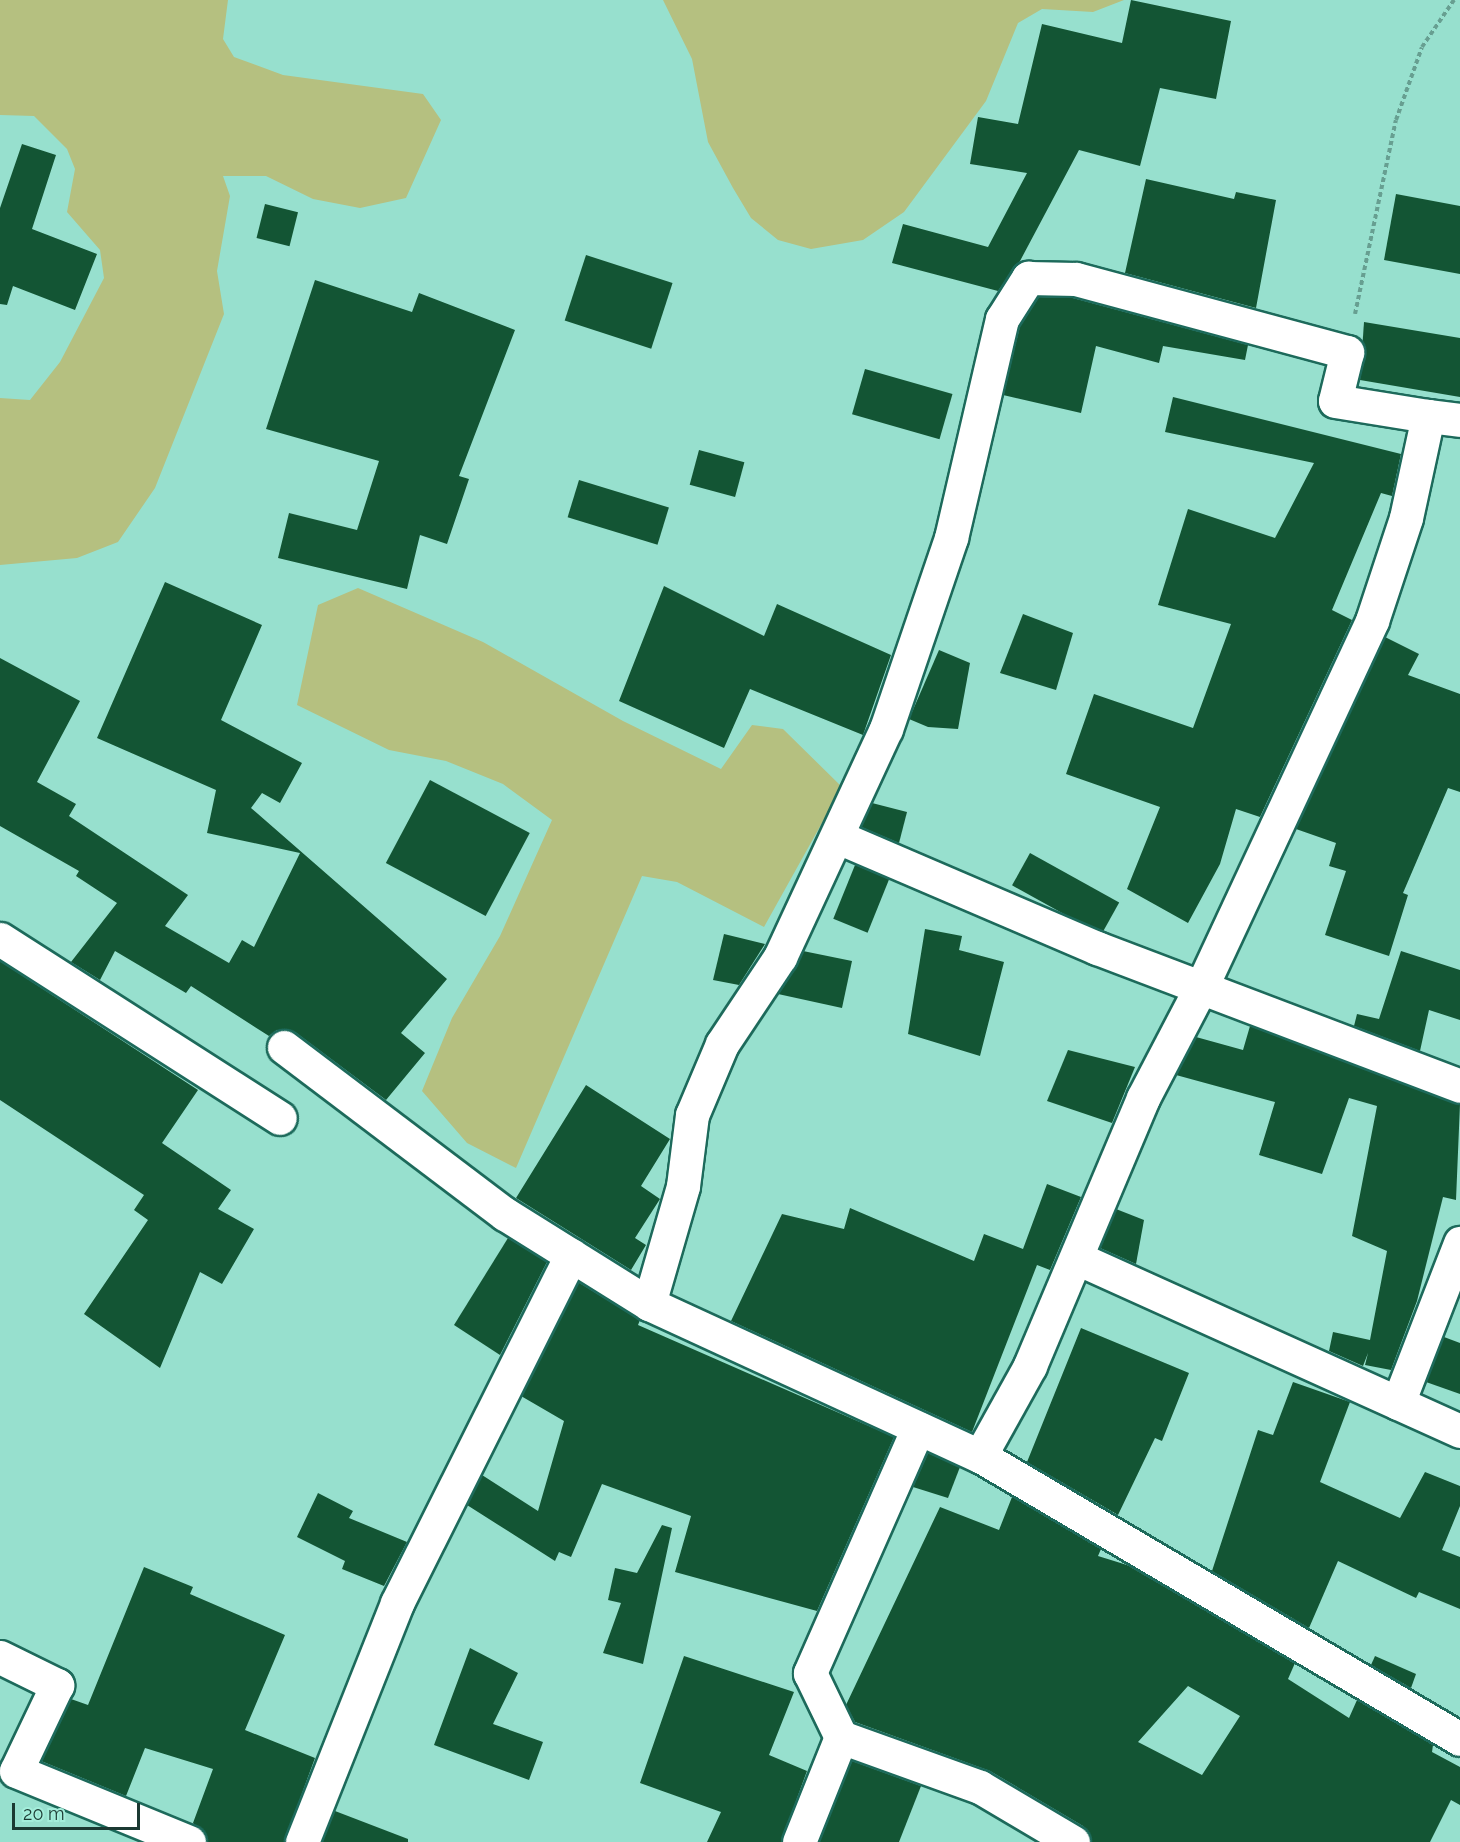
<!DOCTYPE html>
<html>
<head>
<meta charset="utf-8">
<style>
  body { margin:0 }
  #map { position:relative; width:1460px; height:1842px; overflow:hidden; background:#97e0ce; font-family:Raleway,sans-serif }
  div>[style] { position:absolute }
  .water>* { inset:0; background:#b5c080 }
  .building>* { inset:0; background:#135534; transform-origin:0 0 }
  .path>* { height:4px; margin-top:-2px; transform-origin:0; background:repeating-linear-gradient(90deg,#679f91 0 4.5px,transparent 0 7.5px) }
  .roads { filter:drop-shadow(2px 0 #1d6a5b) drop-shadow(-2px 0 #1d6a5b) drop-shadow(0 2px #1d6a5b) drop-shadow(0 -2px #1d6a5b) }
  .street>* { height:33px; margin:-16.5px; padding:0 16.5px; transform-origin:16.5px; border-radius:16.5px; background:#fff }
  span { translate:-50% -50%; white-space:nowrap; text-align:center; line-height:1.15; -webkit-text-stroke:6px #a4eedb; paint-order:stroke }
  .scale { position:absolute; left:12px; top:1803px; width:128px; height:27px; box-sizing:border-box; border:3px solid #1b3932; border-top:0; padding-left:8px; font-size:18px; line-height:21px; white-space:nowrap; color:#1b3932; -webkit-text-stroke:4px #a4eedb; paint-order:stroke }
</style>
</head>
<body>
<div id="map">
  <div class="water">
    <div style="clip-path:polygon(0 0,228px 0,223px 39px,234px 57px,283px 75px,423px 94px,441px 120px,406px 198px,360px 208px,313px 199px,266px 176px,223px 176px,230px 196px,217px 271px,224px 314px,155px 488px,118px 542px,77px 558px,0 565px,0 398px,30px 400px,60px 362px,104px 278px,100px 250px,67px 212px,75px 169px,67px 149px,34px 116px,0 115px)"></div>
    <div style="clip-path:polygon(663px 0,1124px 0,1093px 12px,1042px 9px,1018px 23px,986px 101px,904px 212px,863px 240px,811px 249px,778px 240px,751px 218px,733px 188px,708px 142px,692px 59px)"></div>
    <div style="clip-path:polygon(358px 588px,483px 642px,623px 721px,721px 769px,752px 725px,783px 729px,842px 787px,764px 927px,677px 882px,642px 876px,516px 1168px,467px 1143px,422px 1091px,452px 1018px,500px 936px,552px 820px,503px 784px,446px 761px,389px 750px,297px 705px,318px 605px)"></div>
  </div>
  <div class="building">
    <div style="clip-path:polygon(1131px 0,1231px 21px,1216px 99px,1160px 88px,1140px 166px,1079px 150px,1020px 261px,998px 291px,892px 263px,903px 224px,988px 247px,1027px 173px,970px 164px,978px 117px,1018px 124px,1042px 24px,1122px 43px)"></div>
    <div style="clip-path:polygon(22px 144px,56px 155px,32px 229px,97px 254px,75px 310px,13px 286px,7px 305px,0 304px,0 208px)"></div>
    <div style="clip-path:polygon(1146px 179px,1234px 199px,1236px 192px,1276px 200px,1256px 308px,1125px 273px)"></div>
    <div style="clip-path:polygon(1396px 194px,1460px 206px,1460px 274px,1384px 260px)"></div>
    <div style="left:265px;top:204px;width:34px;height:35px;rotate:14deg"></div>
    <div style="left:586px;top:255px;width:91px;height:69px;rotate:18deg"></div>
    <div style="clip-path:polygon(315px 280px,412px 312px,419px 293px,515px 330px,459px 476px,469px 479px,447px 544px,420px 535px,407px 589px,278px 558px,289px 513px,357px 530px,379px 461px,266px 429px)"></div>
    <div style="clip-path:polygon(1038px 297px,1073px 298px,1248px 345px,1245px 360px,1163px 346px,1159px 363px,1096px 346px,1081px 413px,1003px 395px,1020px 326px)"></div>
    <div style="clip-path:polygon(1364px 322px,1460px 338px,1460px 397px,1360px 380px)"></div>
    <div style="left:865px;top:369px;width:91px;height:47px;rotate:16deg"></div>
    <div style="clip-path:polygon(1173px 397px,1401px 454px,1392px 496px,1381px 493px,1332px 610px,1352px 620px,1260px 817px,1236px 809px,1220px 864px,1188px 923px,1127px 889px,1160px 807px,1066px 774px,1094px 694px,1193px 728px,1231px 624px,1158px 605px,1188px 509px,1275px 538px,1314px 463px,1165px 432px)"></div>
    <div style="left:699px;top:450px;width:47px;height:36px;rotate:15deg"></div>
    <div style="left:579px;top:480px;width:94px;height:39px;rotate:17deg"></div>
    <div style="clip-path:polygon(165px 582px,262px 625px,221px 720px,302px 763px,280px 803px,262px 793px,251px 808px,447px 979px,401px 1033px,425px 1053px,386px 1100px,295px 1032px,277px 1030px,269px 1036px,191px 986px,186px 993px,115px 951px,100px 980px,71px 962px,117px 903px,76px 876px,79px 871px,0 826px,0 658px,80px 701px,37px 782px,76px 804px,69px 816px,188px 895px,165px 926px,229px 963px,242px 940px,254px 947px,300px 853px,207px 833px,216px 790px,97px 738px)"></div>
    <div style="clip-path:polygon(664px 586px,764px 636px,777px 604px,891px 655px,863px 735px,750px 689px,724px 748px,619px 701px)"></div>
    <div style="clip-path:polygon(1023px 614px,1073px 633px,1056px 690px,1000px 673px)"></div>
    <div style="clip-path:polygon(1385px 637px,1419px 654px,1408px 675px,1460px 694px,1460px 792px,1448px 788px,1403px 893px,1408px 895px,1389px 956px,1325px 935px,1346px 871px,1329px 866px,1336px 843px,1296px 829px)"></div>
    <div style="clip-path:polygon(939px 650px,970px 663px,958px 729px,928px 727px,909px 719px)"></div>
    <div style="left:430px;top:780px;width:113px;height:94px;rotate:28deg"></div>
    <div style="clip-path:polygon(872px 803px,907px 812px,899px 843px,861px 827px)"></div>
    <div style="left:1030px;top:853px;width:102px;height:37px;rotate:29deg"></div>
    <div style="left:855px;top:865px;width:37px;height:58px;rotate:22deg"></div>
    <div style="clip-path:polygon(925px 929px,962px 936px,959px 950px,1004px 962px,980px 1056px,908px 1034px)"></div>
    <div style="clip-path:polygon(724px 934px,765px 944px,739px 985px,713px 980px)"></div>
    <div style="clip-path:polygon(803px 951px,852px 961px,842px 1008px,778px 994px)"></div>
    <div style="clip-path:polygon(1401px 951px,1460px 970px,1460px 1020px,1429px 1010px,1420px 1051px,1354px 1026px,1357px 1014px,1379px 1019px)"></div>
    <div style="clip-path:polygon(0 961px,198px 1090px,162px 1143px,231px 1190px,218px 1209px,254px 1229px,222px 1284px,200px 1272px,160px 1368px,84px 1314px,148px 1220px,134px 1210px,144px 1195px,0 1100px)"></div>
    <div style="clip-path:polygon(1250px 1026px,1460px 1104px,1456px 1200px,1443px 1197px,1417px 1301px,1391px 1370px,1365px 1365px,1368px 1353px,1363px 1366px,1329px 1351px,1333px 1332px,1370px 1340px,1387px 1251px,1352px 1236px,1377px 1106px,1349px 1098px,1322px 1174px,1259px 1155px,1275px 1102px,1176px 1075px,1196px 1037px,1243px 1050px)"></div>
    <div style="clip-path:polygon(1068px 1050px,1135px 1067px,1112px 1123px,1047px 1101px)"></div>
    <div style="clip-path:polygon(586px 1085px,670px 1139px,641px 1186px,660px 1199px,635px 1238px,646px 1245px,631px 1270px,516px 1198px)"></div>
    <div style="clip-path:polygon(1047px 1184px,1081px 1197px,1050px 1270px,1037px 1265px,972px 1432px,731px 1321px,782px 1214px,844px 1229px,850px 1208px,974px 1261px,984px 1234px,1023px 1249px)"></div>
    <div style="clip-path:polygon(1116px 1209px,1144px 1220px,1136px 1264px,1100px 1248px)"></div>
    <div style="clip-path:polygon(508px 1238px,547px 1262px,500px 1355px,454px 1325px)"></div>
    <div style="clip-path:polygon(578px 1282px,640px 1320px,638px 1325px,894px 1437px,817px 1611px,675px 1572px,691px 1516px,602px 1484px,571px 1557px,559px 1552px,555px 1561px,467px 1505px,482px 1475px,538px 1511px,564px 1421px,521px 1396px)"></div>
    <div style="clip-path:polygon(1081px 1328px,1189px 1373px,1162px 1441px,1155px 1438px,1118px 1515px,1027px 1462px)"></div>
    <div style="clip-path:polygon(1444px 1337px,1460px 1343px,1460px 1394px,1426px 1382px)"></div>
    <div style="clip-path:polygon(1293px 1382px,1350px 1402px,1320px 1482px,1400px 1518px,1425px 1472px,1460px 1486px,1460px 1506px,1442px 1550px,1460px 1557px,1460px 1609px,1419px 1592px,1416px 1598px,1338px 1561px,1309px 1628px,1212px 1571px,1258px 1430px,1273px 1435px)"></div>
    <div style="clip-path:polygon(928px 1453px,960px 1467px,948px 1498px,913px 1487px)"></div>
    <div style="clip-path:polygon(318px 1493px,353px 1511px,349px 1518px,407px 1542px,384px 1586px,342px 1569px,345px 1561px,297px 1537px)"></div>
    <div style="clip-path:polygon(evenodd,1012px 1497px,1101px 1549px,1098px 1556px,1127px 1565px,1295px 1663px,1288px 1679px,1349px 1718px,1357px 1700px,1433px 1745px,1432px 1752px,1460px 1767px,1460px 1805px,1451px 1800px,1430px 1842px,1092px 1842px,1083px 1826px,990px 1771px,855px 1722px,846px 1705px,940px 1507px,999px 1530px,1012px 1497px,1188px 1686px,1240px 1716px,1202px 1775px,1138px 1742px,1188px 1686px)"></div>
    <div style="clip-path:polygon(662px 1525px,672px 1528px,643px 1664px,603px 1653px,621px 1603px,608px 1600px,615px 1568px,637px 1573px)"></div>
    <div style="clip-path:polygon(144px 1567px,193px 1587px,190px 1594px,285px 1635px,245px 1730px,315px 1758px,284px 1842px,207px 1842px,193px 1823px,213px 1769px,145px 1748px,126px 1796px,41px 1761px,71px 1699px,88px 1705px)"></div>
    <div style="clip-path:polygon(470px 1648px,518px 1673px,493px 1724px,543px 1742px,529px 1780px,434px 1745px)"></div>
    <div style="clip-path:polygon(684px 1656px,794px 1692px,769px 1755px,807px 1771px,781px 1842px,707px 1842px,721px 1812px,640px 1783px)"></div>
    <div style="clip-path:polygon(1375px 1656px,1416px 1674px,1411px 1688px,1371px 1665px)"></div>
    <div style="clip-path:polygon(852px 1761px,921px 1786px,899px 1842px,819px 1842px)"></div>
    <div style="clip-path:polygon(335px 1811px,408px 1839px,408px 1842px,322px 1842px)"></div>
  </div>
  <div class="path">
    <div style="left:1355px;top:314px;width:198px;rotate:-78.1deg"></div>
    <div style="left:1396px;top:120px;width:77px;rotate:-70.4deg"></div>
    <div style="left:1422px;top:47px;width:57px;rotate:-55.8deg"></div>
  </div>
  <div class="roads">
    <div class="street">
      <div style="left:1428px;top:416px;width:32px;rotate:7deg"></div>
      <div style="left:838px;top:837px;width:282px;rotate:23.2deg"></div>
      <div style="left:1097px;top:948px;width:388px;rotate:20.8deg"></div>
      <div style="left:0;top:939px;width:332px;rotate:32.6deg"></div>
      <div style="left:284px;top:1047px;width:277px;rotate:37.1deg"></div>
      <div style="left:505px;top:1214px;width:170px;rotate:32deg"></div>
      <div style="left:649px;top:1304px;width:364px;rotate:24.7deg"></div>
      <div style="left:980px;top:1456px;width:557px;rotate:30.52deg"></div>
      <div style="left:1079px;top:1259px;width:418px;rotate:24.3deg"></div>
      <div style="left:649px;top:1304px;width:123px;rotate:-73.9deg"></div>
      <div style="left:683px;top:1186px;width:72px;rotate:-82.8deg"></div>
      <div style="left:692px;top:1115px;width:77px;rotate:-67.1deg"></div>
      <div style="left:722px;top:1044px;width:105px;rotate:-56.3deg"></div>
      <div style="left:780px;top:957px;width:251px;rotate:-65.1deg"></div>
      <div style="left:886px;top:729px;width:202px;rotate:-71.2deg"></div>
      <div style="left:951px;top:538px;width:225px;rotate:-76.9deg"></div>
      <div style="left:1002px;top:319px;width:49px;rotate:-57.6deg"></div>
      <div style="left:1028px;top:278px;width:48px;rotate:1.2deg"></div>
      <div style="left:1076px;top:279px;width:281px;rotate:15.1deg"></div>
      <div style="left:1347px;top:352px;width:50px;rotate:103.8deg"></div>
      <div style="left:1335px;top:401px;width:94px;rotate:9.2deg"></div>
      <div style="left:1428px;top:416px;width:104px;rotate:102.2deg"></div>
      <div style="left:1406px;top:518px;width:108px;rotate:108.3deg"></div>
      <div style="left:1372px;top:621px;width:404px;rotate:115deg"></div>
      <div style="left:1201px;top:987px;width:125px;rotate:117.6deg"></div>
      <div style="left:1143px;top:1098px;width:291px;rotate:112.9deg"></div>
      <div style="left:1030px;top:1366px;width:103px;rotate:119.1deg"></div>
      <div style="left:1398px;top:1403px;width:172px;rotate:-68.8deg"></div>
      <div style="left:918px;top:1428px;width:268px;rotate:113.8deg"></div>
      <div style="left:810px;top:1673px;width:71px;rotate:64.2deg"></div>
      <div style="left:841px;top:1737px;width:148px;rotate:19.8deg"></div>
      <div style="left:980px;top:1787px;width:108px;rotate:30.6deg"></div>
      <div style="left:0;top:1657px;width:64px;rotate:26.2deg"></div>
      <div style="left:57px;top:1685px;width:95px;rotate:115.5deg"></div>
      <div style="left:16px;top:1771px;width:187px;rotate:22.3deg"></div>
      <div style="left:302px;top:1842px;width:257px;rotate:-68.3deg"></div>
      <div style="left:397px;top:1603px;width:389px;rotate:-63.4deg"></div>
      <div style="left:799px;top:1842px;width:113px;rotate:-68.2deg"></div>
    </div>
  </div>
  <div class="scale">20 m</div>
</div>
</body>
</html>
